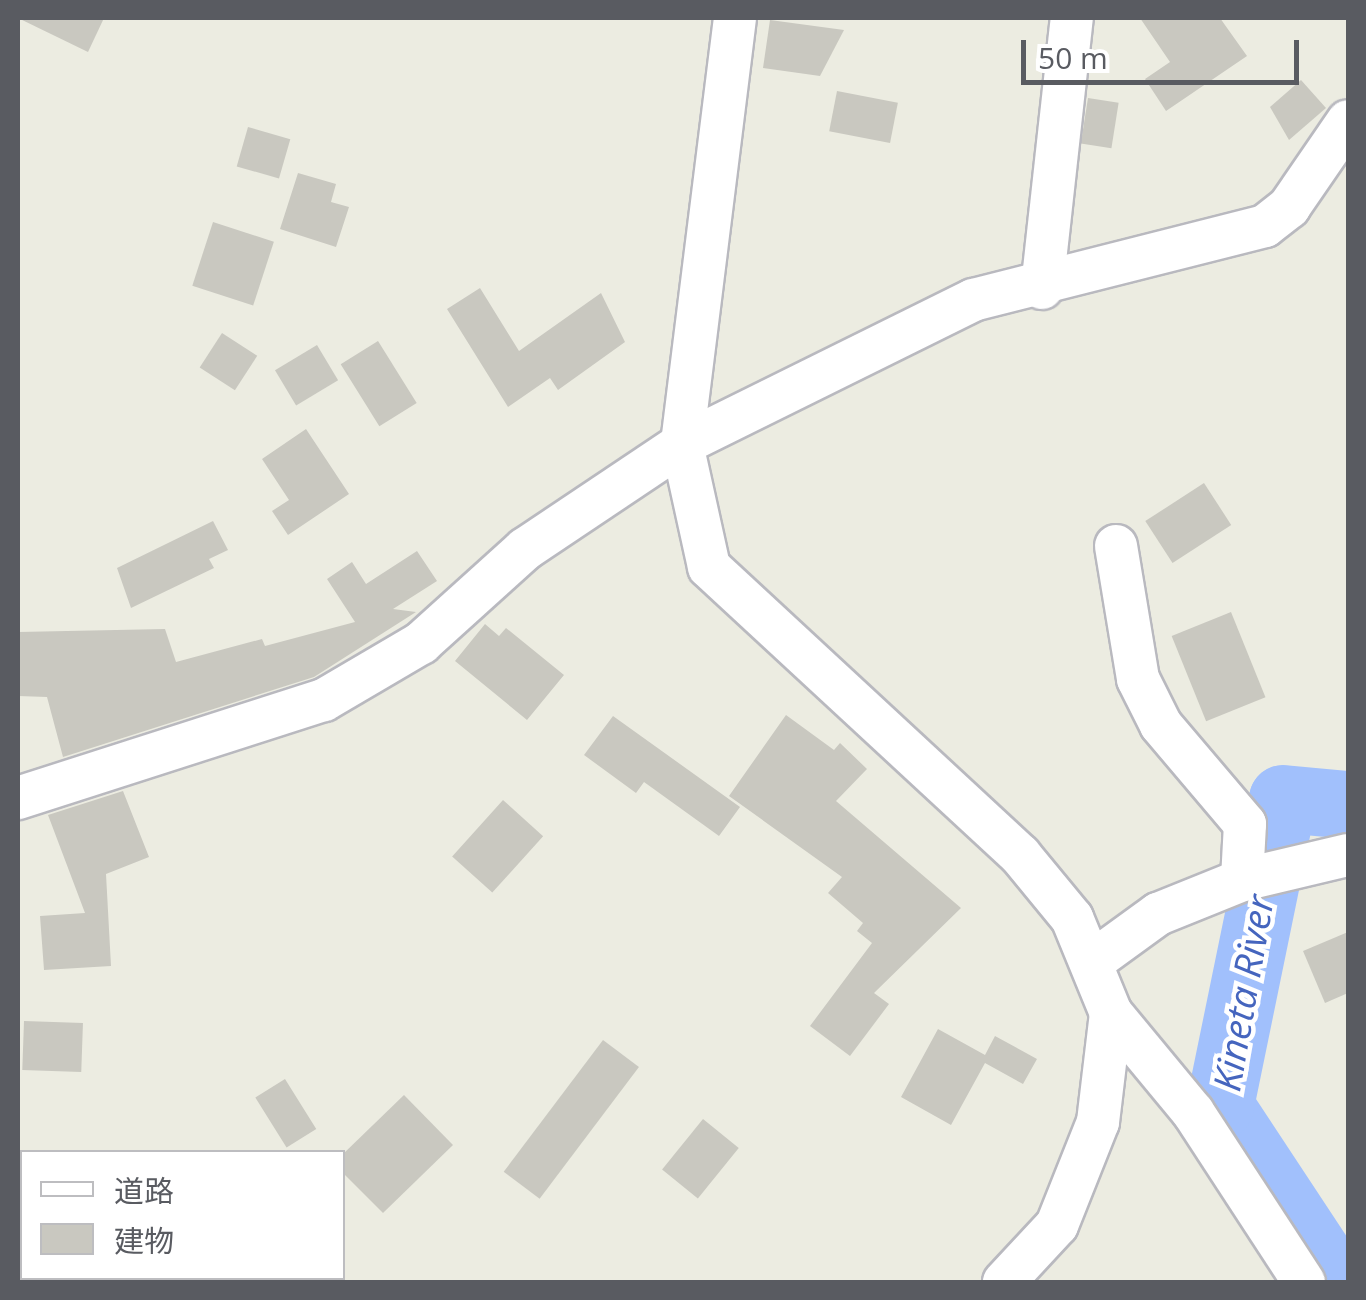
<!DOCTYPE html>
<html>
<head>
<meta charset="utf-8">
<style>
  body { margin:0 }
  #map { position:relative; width:1366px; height:1300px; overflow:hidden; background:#ecece1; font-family:"Open Sans","Noto Sans JP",sans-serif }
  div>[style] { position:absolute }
  .river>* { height:68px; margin:-34px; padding:0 34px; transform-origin:34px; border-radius:34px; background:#a1c0fc }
  .building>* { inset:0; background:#c9c8c0; transform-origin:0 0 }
  .roads { filter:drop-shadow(2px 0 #b9b9bf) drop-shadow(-2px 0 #b9b9bf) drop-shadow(0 2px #b9b9bf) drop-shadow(0 -2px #b9b9bf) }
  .minor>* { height:42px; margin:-21px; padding:0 21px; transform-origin:21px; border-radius:21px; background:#fff }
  span { translate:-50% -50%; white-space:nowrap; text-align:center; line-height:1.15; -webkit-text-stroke:9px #fff; paint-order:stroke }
  .water-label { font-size:38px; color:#4565be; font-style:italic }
  .frame { position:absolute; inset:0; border:20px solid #595b61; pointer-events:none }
  .legend { position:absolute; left:20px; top:1150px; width:325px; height:130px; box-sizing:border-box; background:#fff; border:2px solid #bdbdc0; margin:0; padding:12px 18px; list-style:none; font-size:30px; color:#595b61 }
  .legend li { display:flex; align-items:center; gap:20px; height:50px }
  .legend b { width:50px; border:2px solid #bdbdc0 }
  .scale { position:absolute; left:1021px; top:40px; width:278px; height:45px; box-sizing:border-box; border:5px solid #595b61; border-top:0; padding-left:12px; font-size:30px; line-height:35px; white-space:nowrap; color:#595b61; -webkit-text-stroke:8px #fff; paint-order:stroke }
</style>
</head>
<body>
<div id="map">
  <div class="river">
    <div style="left:1336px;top:1282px;width:211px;rotate:-123.4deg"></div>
    <div style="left:1220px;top:1106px;width:313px;rotate:-78.4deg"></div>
    <div style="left:1283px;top:799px;width:65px;rotate:5.3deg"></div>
  </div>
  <div class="building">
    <div style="clip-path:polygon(18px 18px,104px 18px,88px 52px)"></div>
    <div style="clip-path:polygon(1140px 18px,1220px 18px,1247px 56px,1166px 111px,1145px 79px,1170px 62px)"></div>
    <div style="clip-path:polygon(770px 20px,844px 30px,820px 76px,763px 68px)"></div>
    <div style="clip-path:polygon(1301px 80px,1326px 108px,1289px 140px,1270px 107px)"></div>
    <div style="left:837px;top:91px;width:62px;height:41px;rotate:11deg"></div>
    <div style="left:1088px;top:98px;width:31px;height:46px;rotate:9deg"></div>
    <div style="left:248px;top:127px;width:44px;height:41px;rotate:16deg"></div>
    <div style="clip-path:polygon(298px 173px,336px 184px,331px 202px,349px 207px,336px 247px,280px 229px)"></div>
    <div style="left:213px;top:222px;width:64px;height:67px;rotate:18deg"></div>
    <div style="clip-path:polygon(480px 288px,519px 351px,601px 293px,625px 342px,558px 390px,550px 378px,508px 407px,447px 309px)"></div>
    <div style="left:222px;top:333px;width:42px;height:41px;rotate:33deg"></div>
    <div style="left:378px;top:341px;width:73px;height:44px;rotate:58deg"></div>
    <div style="left:317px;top:345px;width:41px;height:49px;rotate:59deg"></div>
    <div style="clip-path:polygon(306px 429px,349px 494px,288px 535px,272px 511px,289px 500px,262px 459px)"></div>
    <div style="left:1204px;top:483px;width:50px;height:70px;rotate:57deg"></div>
    <div style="clip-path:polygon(213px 521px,228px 550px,209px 559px,214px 568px,131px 608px,117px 568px)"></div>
    <div style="clip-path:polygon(417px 551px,437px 581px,393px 609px,416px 612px,314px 677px,63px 757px,47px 697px,18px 696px,18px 632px,165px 629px,176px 662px,262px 639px,265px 646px,355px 622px,327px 579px,352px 562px,366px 584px)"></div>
    <div style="left:1231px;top:612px;width:92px;height:64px;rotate:68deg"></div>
    <div style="clip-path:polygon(485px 624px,499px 636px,506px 628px,564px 675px,527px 720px,455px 661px)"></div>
    <div style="clip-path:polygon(786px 715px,834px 750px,840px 743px,867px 769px,836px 801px,961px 908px,874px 993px,889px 1004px,850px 1056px,810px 1026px,872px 943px,857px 931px,863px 923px,828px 893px,842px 877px,729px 796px)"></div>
    <div style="clip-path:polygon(613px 716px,740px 807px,719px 836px,644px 782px,636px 793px,584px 755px)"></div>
    <div style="clip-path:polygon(123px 791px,149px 857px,106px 874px,111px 966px,44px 970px,40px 916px,85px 913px,48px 815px)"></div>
    <div style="left:503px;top:800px;width:54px;height:76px;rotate:42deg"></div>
    <div style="clip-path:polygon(1348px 932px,1348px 993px,1325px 1003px,1303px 951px)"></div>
    <div style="left:24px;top:1021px;width:59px;height:49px;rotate:2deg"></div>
    <div style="clip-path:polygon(938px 1029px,985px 1055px,995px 1036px,1037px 1059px,1023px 1084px,985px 1063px,951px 1125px,901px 1097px)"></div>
    <div style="left:603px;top:1040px;width:45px;height:165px;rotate:37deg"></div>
    <div style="left:285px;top:1079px;width:59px;height:35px;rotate:58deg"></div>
    <div style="clip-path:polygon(404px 1095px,453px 1145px,383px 1213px,342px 1172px,342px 1155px)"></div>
    <div style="left:703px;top:1119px;width:46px;height:65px;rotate:39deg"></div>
  </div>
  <div class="roads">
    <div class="minor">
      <div style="left:735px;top:18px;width:429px;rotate:97.1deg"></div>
      <div style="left:682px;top:444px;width:126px;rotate:77.6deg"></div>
      <div style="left:709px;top:567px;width:424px;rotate:42.8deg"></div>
      <div style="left:1020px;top:855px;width:82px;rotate:50.5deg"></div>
      <div style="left:1072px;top:918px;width:103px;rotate:67.7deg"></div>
      <div style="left:1111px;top:1013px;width:110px;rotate:96.8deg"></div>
      <div style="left:1098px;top:1122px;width:111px;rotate:111.7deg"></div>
      <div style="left:1057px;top:1225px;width:78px;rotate:132.9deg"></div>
      <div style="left:1042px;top:288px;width:272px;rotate:-83.7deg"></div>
      <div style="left:1116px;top:546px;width:135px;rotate:80.6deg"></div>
      <div style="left:1138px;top:679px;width:51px;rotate:63.4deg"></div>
      <div style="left:1161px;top:725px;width:130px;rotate:49.7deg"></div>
      <div style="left:1245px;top:824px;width:56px;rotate:93.1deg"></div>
      <div style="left:18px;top:798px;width:321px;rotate:-17.8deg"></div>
      <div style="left:324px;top:700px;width:113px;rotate:-30.4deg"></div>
      <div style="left:421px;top:643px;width:140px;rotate:-42.1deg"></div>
      <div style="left:525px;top:549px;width:189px;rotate:-33.8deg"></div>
      <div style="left:682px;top:444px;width:325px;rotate:-26.3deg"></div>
      <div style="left:973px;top:300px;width:301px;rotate:-14.2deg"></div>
      <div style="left:1265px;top:226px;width:31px;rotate:-38deg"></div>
      <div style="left:1289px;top:207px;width:104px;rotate:-55.5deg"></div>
      <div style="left:1096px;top:959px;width:77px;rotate:-36deg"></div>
      <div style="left:1158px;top:914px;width:91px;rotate:-22deg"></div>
      <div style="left:1242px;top:880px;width:109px;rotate:-13.3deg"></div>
      <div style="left:1111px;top:1013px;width:129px;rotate:50.4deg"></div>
      <div style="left:1193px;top:1112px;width:203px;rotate:56.9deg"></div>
    </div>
  </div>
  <div class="water-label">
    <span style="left:1243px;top:993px;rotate:-80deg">Kineta River</span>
  </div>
  <div class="frame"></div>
  <ul class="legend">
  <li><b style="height:12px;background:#fff"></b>道路</li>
  <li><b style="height:28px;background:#c9c8c0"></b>建物</li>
  </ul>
  <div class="scale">50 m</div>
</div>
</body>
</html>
